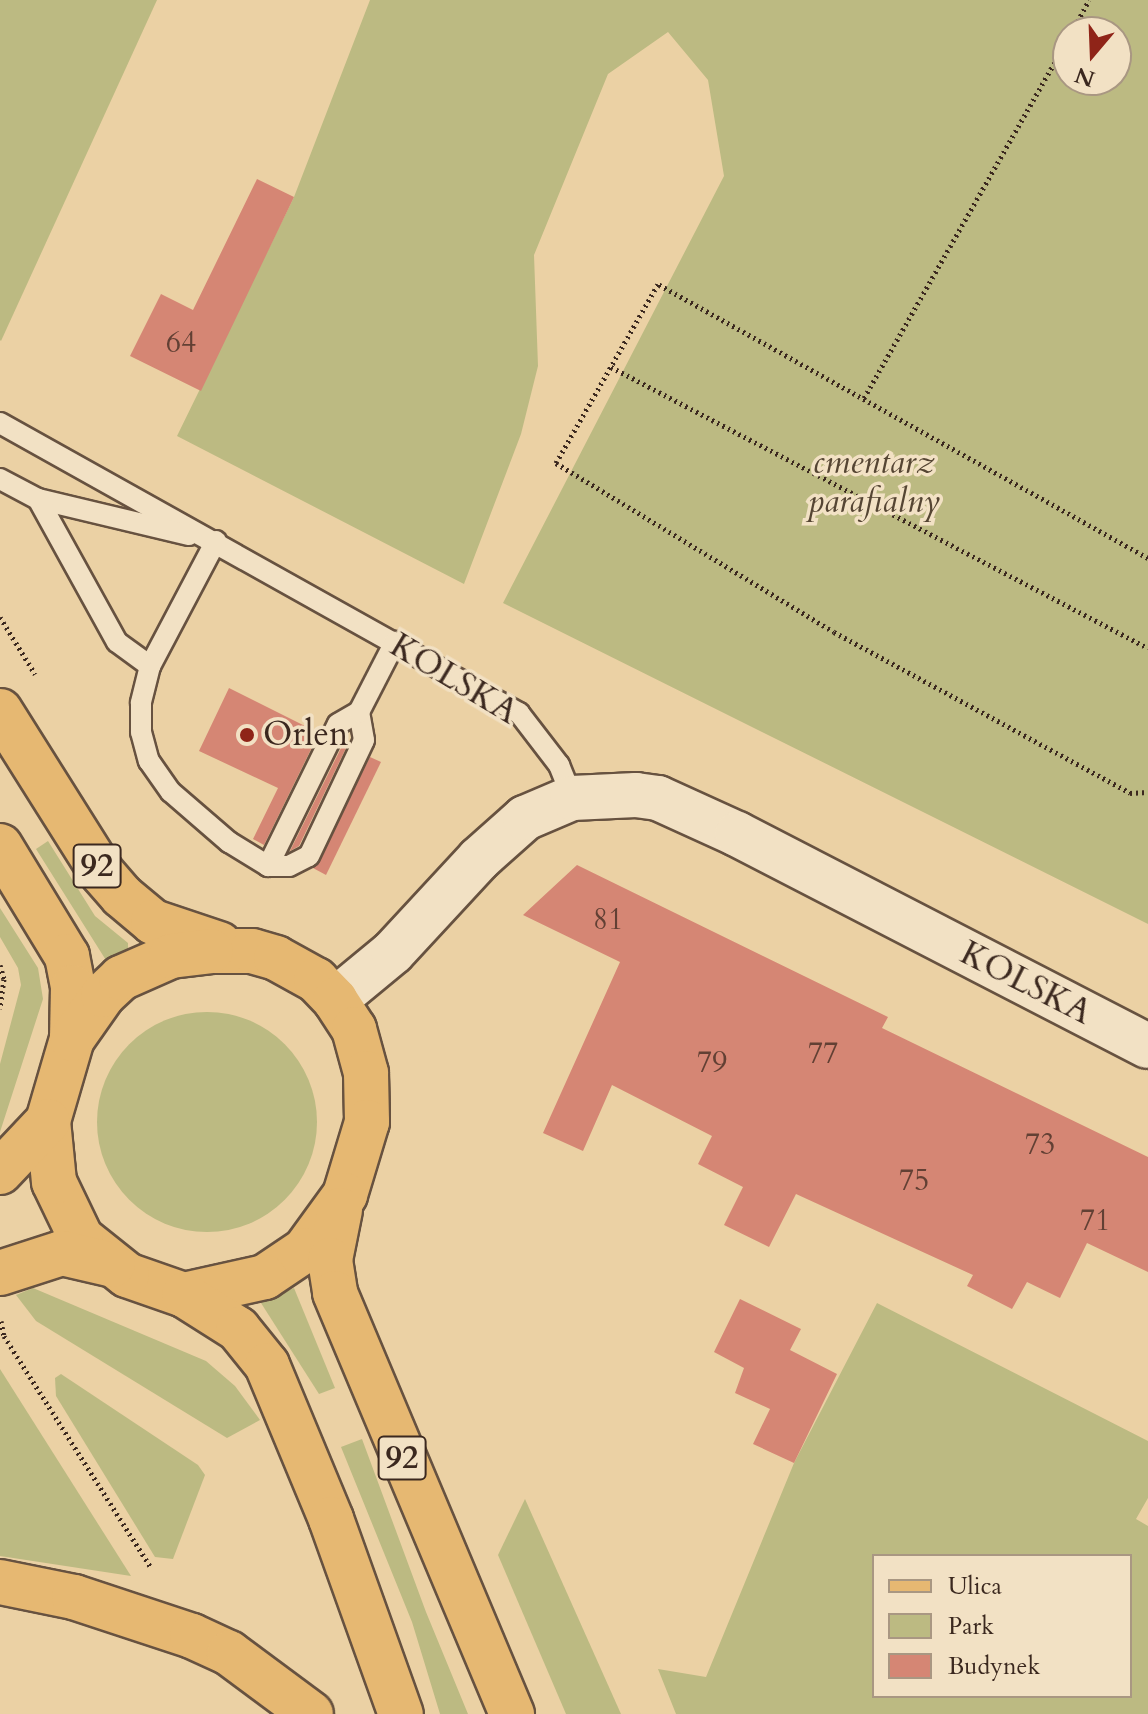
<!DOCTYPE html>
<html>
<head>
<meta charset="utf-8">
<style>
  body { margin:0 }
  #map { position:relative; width:1148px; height:1714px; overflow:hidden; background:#ebd1a4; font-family:Cardo,serif }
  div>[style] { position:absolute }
  .green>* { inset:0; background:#bcba82 }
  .round { border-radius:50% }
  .building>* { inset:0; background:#d58674 }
  .path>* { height:5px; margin-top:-2.5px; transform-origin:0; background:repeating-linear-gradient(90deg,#3b281f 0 2px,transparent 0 6px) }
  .roads { filter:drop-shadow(2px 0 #675240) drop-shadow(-2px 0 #675240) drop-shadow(0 2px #675240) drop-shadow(0 -2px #675240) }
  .lane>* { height:20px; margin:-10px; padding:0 10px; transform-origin:10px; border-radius:10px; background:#f2e1c4 }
  .secondary>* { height:44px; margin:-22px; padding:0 22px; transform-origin:22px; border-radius:22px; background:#f2e1c4 }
  .primary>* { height:44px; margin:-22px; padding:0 22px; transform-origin:22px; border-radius:22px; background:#e6b872 }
  .dots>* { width:22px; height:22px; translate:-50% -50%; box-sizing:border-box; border:4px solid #f2e1c4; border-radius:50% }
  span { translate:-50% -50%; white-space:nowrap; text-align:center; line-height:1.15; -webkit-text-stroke:7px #f2e1c4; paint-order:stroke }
  .number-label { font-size:30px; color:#624034 }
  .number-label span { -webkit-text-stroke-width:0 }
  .shield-label span { padding:2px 6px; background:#f2e1c4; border:2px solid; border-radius:6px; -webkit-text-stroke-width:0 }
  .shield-label { font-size:32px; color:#3b281f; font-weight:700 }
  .park-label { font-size:34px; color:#554533; font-style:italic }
  .street-label { font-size:34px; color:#3b281f }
  .poi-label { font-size:34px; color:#3b281f }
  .left { translate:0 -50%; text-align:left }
  .legend { position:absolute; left:872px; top:1554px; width:260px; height:144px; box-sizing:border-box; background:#f2e1c4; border:2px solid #a99782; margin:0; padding:10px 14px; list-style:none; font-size:24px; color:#3b281f }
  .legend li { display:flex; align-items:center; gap:16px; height:40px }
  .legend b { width:40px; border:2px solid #a99782 }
  .north { position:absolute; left:1052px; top:16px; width:80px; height:80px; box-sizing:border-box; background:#f2e1c4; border:2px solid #a99782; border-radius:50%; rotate:199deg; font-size:22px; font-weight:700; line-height:32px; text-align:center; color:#3b281f }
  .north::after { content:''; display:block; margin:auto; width:28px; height:36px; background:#8f2418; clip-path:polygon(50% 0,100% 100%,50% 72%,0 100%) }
</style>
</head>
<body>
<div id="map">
  <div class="green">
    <div style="clip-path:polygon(0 0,157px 0,1px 341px,0 340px)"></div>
    <div style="clip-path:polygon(evenodd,370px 0,1148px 0,1148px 924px,503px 603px,724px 176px,708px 80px,668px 32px,608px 74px,534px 255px,538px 366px,521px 434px,464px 584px,177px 436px,294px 197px,370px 0,1068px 32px,1116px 32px,1116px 80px,1068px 80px,1068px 32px)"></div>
    <div style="clip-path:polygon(48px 841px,95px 916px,128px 943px,128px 953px,109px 965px,36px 849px)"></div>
    <div style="clip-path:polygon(0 908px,38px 968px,43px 999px,0 1132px,0 1064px,21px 985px,18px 968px,0 937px)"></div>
    <div class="round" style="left:97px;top:1012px;width:220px;height:220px"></div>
    <div style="clip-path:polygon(33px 1288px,206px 1361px,235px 1386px,260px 1420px,227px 1438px,36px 1321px,16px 1295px)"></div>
    <div style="clip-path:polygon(294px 1288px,335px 1388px,319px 1394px,261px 1303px)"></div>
    <div style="clip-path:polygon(evenodd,877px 1303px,1148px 1441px,1148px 1498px,1136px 1519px,1148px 1526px,1148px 1714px,676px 1714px,658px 1669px,706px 1677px,794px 1463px,877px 1303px,874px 1556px,1130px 1556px,1130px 1696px,874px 1696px,874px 1556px)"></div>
    <div style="clip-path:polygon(0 1369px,131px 1576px,0 1556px)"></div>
    <div style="clip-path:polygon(61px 1374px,198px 1465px,205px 1475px,173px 1559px,155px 1557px,56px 1396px,55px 1378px)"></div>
    <div style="clip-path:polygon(362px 1439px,426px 1612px,468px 1714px,440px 1714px,412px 1622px,341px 1447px)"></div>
    <div style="clip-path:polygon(525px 1499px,621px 1714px,566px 1714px,498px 1555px)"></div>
  </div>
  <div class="building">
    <div style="clip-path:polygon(257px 179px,294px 197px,201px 391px,130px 356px,161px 294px,193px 310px)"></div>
    <div style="clip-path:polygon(229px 688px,319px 733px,264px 845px,253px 839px,278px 788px,199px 751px)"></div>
    <div style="clip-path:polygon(343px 744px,347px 746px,299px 846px,290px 851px)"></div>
    <div style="clip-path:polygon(370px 757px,381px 762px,326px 875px,313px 868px)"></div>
    <div style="clip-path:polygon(577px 865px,888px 1017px,882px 1028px,1148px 1157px,1148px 1272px,1087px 1243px,1060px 1298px,1027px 1282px,1012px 1309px,967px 1286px,973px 1275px,796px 1194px,769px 1247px,724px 1225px,743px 1187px,698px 1164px,712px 1136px,612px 1085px,583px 1151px,543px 1133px,620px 962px,523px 915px)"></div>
    <div style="clip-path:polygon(740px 1299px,801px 1329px,790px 1350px,837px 1374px,794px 1463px,753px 1444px,770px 1409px,735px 1393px,744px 1368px,714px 1352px)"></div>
  </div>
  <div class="path">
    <div style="left:1072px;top:32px;width:36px;rotate:-62deg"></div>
    <div style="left:611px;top:367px;width:606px;rotate:27.62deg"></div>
    <div style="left:864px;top:398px;width:413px;rotate:-60.4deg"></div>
    <div style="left:1148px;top:558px;width:561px;rotate:-150.79deg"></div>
    <div style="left:658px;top:284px;width:206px;rotate:119.7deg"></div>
    <div style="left:556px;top:463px;width:325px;rotate:31.3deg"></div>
    <div style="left:834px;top:632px;width:337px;rotate:28.5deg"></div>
    <div style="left:1130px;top:793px;width:18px;rotate:-3deg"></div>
    <div style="left:0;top:617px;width:67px;rotate:58.4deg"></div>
    <div style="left:0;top:965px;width:15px;rotate:74deg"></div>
    <div style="left:4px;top:979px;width:30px;rotate:98deg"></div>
    <div style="left:1px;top:1321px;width:15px;rotate:79deg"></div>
    <div style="left:4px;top:1336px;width:275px;rotate:57.6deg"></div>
  </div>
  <div class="roads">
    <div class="lane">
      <div style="left:0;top:423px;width:595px;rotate:29.2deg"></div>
      <div style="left:519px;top:713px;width:66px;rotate:52.4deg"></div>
      <div style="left:559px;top:765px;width:35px;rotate:68deg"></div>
      <div style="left:0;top:479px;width:43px;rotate:27.8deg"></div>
      <div style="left:38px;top:499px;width:155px;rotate:13.4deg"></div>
      <div style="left:38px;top:499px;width:163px;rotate:61.1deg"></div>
      <div style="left:117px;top:642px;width:41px;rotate:36deg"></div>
      <div style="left:216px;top:541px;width:141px;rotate:117.8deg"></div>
      <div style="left:150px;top:666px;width:38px;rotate:104deg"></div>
      <div style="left:141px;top:703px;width:29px;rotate:90deg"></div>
      <div style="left:141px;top:732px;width:30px;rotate:75deg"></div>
      <div style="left:149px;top:761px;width:38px;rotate:55deg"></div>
      <div style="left:171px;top:792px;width:77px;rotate:40.8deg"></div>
      <div style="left:229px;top:842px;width:46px;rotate:31.6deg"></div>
      <div style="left:268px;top:866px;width:21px"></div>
      <div style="left:289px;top:866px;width:22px;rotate:-27deg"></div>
      <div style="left:309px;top:856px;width:128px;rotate:-64.6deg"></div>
      <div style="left:364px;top:740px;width:28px;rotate:-100deg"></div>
      <div style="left:268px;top:866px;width:158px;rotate:-63.8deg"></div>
      <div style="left:338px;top:724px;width:24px;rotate:-30deg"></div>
      <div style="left:359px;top:712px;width:79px;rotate:-62.8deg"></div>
    </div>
    <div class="secondary">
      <div style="left:335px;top:1000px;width:75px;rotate:-39.6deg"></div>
      <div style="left:393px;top:952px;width:127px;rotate:-47.2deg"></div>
      <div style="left:479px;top:859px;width:62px;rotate:-41.7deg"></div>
      <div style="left:525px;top:818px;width:51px;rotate:-23.1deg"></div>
      <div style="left:572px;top:798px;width:64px;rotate:-2.7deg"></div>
      <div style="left:636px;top:795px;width:22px;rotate:8deg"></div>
      <div style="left:658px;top:798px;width:87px;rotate:24.5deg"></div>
      <div style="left:737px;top:834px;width:462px;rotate:27.3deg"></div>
    </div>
    <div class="primary">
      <div style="left:0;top:711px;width:191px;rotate:57.8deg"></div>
      <div style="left:102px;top:873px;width:30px;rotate:49deg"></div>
      <div style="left:122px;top:896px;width:40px;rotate:40deg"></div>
      <div style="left:153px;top:922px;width:70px;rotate:18.4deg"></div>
      <div style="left:0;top:846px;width:129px;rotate:58.7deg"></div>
      <div style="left:67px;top:956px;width:32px;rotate:79deg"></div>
      <div style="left:73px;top:987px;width:52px;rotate:91.1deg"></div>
      <div style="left:211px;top:951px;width:41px"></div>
      <div style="left:252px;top:951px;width:25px;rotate:16deg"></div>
      <div style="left:276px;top:958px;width:46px;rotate:28.8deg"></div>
      <div style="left:316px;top:980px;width:28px;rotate:46deg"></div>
      <div style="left:335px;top:1000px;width:35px;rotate:57deg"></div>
      <div style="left:354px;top:1029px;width:46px;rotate:74.7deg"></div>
      <div style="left:366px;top:1073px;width:49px;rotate:88.8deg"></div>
      <div style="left:367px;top:1122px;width:76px;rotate:106.8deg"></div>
      <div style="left:345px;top:1195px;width:68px;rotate:126deg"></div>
      <div style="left:305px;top:1250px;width:48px;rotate:146deg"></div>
      <div style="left:265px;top:1277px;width:83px;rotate:167.5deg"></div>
      <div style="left:184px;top:1295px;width:60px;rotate:-160.7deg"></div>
      <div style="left:127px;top:1275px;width:59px;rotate:-141.2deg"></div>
      <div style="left:81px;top:1238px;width:62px;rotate:-115.7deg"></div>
      <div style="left:54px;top:1182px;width:61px;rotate:-95.6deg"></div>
      <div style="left:48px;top:1121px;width:85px;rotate:-73.7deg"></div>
      <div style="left:72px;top:1039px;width:54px;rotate:-54.8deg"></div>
      <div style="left:103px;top:995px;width:25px;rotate:-43deg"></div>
      <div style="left:121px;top:978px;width:55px;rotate:-23.7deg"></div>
      <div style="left:171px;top:956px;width:40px;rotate:-7.1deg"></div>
      <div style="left:0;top:1172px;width:70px;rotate:-46.7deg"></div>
      <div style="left:340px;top:1210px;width:51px;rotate:101.3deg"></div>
      <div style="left:330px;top:1260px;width:33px;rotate:81deg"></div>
      <div style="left:335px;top:1293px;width:457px;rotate:67.2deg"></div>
      <div style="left:0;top:1273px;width:65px;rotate:-17.9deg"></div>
      <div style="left:62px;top:1253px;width:52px;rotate:13.2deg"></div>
      <div style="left:184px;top:1295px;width:64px;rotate:32.2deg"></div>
      <div style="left:238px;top:1329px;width:46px;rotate:51.1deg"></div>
      <div style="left:267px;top:1365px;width:167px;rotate:67.4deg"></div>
      <div style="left:331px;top:1519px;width:207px;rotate:70.3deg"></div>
      <div style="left:0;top:1582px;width:76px;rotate:11.5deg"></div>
      <div style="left:74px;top:1597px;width:124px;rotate:18.3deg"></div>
      <div style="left:192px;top:1636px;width:41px;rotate:24.7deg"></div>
      <div style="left:229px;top:1653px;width:102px;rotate:36.6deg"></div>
    </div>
  </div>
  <div class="dots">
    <div style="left:247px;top:735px;background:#8f2418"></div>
  </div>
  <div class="number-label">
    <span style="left:181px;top:343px">64</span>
    <span style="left:608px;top:920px">81</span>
    <span style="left:823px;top:1054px">77</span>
    <span style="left:712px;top:1063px">79</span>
    <span style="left:1040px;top:1145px">73</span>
    <span style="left:914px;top:1181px">75</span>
    <span style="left:1095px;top:1221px">71</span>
  </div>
  <div class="shield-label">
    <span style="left:97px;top:866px">92</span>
    <span style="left:402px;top:1458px">92</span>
  </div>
  <div class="park-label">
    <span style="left:874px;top:482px">cmentarz<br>parafialny</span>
  </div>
  <div class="street-label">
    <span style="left:454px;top:679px;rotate:31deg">KOLSKA</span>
    <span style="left:1026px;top:983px;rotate:27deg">KOLSKA</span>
  </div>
  <div class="poi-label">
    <span class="left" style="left:263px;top:735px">Orlen</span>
  </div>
  <ul class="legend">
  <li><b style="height:10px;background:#e6b872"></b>Ulica</li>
  <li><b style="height:22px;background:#bcba82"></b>Park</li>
  <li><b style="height:22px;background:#d58674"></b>Budynek</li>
  </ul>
  <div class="north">N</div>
</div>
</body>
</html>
